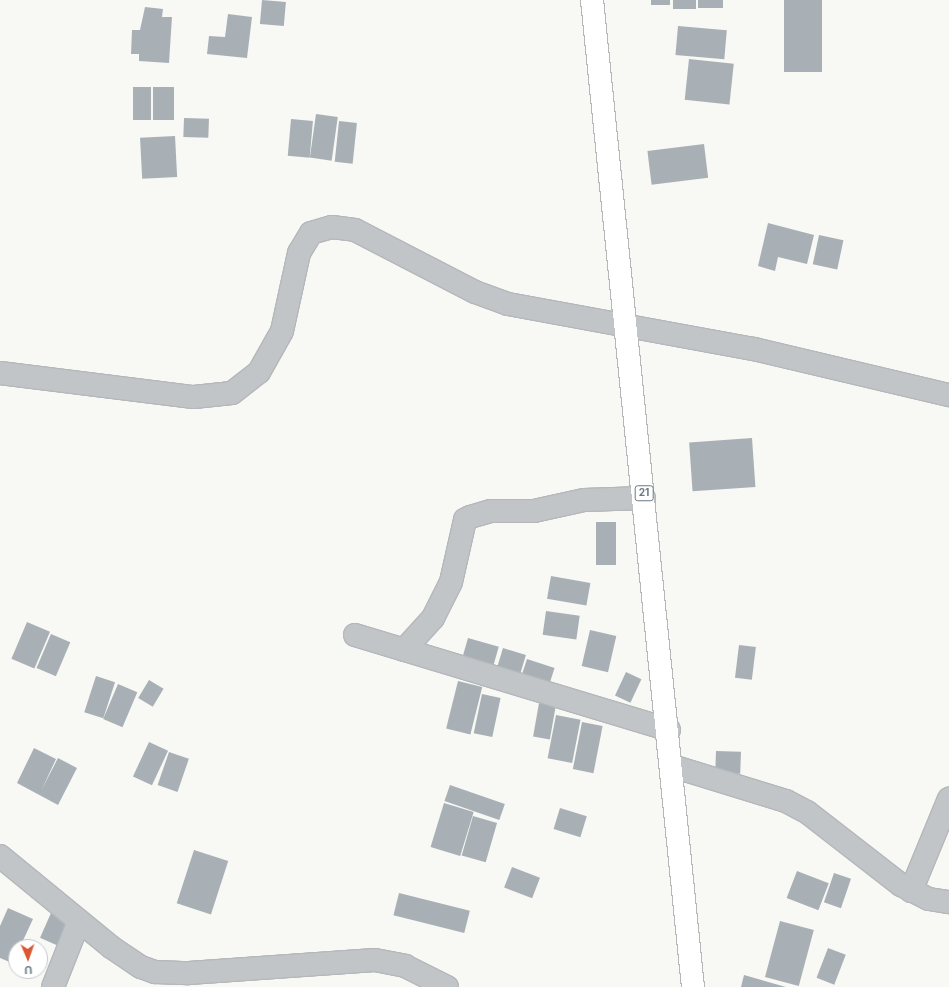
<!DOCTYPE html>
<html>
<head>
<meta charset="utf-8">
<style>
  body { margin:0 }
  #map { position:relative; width:949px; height:987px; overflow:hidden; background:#f8f8f5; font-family:Inter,sans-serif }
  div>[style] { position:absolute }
  .building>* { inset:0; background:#a8b0b6; transform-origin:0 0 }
  .roads { filter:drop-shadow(1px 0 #b4b8bb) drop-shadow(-1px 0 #b4b8bb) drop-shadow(0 1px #b4b8bb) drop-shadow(0 -1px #b4b8bb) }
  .street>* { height:22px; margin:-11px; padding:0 11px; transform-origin:11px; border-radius:11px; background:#c1c5c8 }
  .highway>* { height:22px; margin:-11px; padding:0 11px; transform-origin:11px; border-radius:11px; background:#fff }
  span { translate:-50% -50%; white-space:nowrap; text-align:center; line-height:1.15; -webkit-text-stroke:4px #fff; paint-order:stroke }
  .shield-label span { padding:1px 3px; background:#fff; border:1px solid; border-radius:3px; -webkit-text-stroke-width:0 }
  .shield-label { font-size:10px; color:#687885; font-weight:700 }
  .north { position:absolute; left:8px; top:939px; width:40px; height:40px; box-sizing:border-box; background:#fff; border:1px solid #c3c9ce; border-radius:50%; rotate:178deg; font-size:11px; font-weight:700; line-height:16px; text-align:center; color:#687885 }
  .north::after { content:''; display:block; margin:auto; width:14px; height:18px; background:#da5832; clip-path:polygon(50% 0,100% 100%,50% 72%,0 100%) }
</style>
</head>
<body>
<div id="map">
  <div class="building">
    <div style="left:262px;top:0;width:24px;height:24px;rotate:5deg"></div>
    <div style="left:651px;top:0;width:19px;height:5px"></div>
    <div style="left:673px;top:0;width:23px;height:9px"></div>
    <div style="left:698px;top:0;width:25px;height:8px"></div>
    <div style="left:784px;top:0;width:38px;height:72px"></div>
    <div style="clip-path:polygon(145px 7px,163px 9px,162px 17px,172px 17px,169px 63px,139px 61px,139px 54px,131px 54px,132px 30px,140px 30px)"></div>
    <div style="clip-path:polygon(228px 14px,252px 17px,247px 58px,207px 54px,209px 36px,225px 37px)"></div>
    <div style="left:678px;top:26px;width:49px;height:29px;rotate:5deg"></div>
    <div style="left:689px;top:59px;width:45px;height:41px;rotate:6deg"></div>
    <div style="left:133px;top:87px;width:18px;height:33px"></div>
    <div style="left:153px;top:87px;width:21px;height:33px"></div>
    <div style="left:316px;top:114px;width:22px;height:44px;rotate:8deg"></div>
    <div style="left:184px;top:118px;width:25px;height:19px;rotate:2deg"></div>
    <div style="left:291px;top:119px;width:22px;height:37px;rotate:5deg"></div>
    <div style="left:339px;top:121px;width:18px;height:41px;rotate:6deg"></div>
    <div style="left:175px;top:136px;width:41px;height:35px;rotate:87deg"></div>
    <div style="left:704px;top:144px;width:34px;height:57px;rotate:83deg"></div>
    <div style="clip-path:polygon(768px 223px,814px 235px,807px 264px,778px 257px,775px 271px,758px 266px)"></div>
    <div style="left:819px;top:235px;width:25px;height:30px;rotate:12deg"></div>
    <div style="left:752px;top:438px;width:49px;height:63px;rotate:86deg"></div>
    <div style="left:596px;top:522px;width:20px;height:43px"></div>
    <div style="left:551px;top:576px;width:40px;height:23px;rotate:10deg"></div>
    <div style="left:546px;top:611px;width:34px;height:24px;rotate:8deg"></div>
    <div style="left:27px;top:622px;width:25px;height:40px;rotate:23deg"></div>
    <div style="left:590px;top:630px;width:27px;height:37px;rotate:13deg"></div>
    <div style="left:51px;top:634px;width:21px;height:37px;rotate:23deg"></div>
    <div style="left:468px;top:638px;width:32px;height:24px;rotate:16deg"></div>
    <div style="left:739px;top:645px;width:17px;height:33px;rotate:7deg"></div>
    <div style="left:503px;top:648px;width:24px;height:24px;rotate:17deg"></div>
    <div style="left:527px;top:659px;width:29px;height:20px;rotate:18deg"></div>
    <div style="left:626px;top:672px;width:17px;height:26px;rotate:25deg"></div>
    <div style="left:96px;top:676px;width:20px;height:38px;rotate:18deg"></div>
    <div style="left:149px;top:680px;width:17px;height:21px;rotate:31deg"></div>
    <div style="left:458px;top:681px;width:25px;height:49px;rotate:14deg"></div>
    <div style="left:118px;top:684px;width:21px;height:38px;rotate:23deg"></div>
    <div style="left:482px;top:694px;width:19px;height:40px;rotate:12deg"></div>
    <div style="left:539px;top:703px;width:17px;height:34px;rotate:10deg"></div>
    <div style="left:556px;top:715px;width:25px;height:44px;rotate:11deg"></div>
    <div style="left:582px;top:722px;width:21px;height:48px;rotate:11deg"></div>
    <div style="left:149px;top:742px;width:21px;height:38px;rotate:25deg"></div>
    <div style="clip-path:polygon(34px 748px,56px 759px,42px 789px,58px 758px,77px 768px,58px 805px,17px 783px)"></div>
    <div style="left:716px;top:751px;width:25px;height:22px;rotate:2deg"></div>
    <div style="left:169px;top:752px;width:21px;height:35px;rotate:19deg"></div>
    <div style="left:450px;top:785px;width:58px;height:17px;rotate:19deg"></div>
    <div style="left:444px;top:803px;width:31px;height:46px;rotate:17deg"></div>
    <div style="left:560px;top:808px;width:28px;height:22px;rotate:17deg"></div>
    <div style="left:473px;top:816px;width:25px;height:41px;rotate:16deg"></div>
    <div style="left:194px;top:850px;width:36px;height:56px;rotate:18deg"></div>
    <div style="left:512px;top:867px;width:30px;height:22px;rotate:21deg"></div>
    <div style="left:797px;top:871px;width:34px;height:29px;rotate:21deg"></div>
    <div style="left:834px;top:873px;width:18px;height:31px;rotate:19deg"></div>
    <div style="left:399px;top:893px;width:73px;height:23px;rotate:14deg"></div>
    <div style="clip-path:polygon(8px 908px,33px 919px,20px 947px,16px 947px,12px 963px,0 958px,0 926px)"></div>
    <div style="left:51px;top:913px;width:24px;height:27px;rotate:24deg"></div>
    <div style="left:780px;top:921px;width:35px;height:58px;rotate:15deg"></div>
    <div style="left:828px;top:948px;width:19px;height:32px;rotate:21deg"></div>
    <div style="clip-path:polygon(744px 975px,786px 987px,741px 987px)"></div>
  </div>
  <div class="roads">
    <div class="street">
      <div style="left:0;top:373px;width:195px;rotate:7.1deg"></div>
      <div style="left:194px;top:397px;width:38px;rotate:-6deg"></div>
      <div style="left:232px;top:393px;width:34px;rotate:-38deg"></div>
      <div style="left:259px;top:372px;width:47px;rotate:-60.7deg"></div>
      <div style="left:282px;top:331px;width:80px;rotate:-77.7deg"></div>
      <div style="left:299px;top:253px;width:23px;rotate:-59deg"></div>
      <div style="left:311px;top:233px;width:22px;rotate:-16deg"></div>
      <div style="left:332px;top:227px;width:23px;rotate:7deg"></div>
      <div style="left:355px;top:230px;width:135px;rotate:27.3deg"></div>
      <div style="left:475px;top:292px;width:35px;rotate:20deg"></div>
      <div style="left:508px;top:304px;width:250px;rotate:10.4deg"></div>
      <div style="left:754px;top:349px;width:200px;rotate:13.3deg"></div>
      <div style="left:355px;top:635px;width:328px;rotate:16.8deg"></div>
      <div style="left:404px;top:650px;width:43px;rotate:-47.8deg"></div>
      <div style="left:433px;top:618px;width:40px;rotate:-63.4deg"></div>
      <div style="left:451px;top:582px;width:64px;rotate:-77.3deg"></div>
      <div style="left:465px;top:520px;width:6px;rotate:-31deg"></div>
      <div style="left:470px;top:517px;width:22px;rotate:-16deg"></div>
      <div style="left:491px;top:511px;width:43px"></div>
      <div style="left:534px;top:511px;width:51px;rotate:-12.4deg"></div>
      <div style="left:584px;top:500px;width:60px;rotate:-1.9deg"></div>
      <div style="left:672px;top:766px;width:119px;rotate:17.1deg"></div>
      <div style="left:786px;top:801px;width:24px;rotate:28deg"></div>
      <div style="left:807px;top:812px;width:119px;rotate:37.8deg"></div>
      <div style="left:901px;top:885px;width:31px;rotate:27deg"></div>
      <div style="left:929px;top:899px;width:20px;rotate:9deg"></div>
      <div style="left:0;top:856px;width:144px;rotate:39.3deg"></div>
      <div style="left:111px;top:947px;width:36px;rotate:34deg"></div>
      <div style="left:141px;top:967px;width:15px;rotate:20deg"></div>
      <div style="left:155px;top:972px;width:34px;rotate:2deg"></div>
      <div style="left:189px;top:973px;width:186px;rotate:-4deg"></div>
      <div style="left:375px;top:960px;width:31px;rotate:11deg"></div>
      <div style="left:405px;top:966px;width:47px;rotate:26.6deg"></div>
      <div style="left:911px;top:891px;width:100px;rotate:-67.6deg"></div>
      <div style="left:53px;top:987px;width:71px;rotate:-68.5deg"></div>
    </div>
    <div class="highway">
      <div style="left:592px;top:0;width:992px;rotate:84.16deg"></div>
    </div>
  </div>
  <div class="shield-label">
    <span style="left:644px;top:493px">21</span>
  </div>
  <div class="north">U</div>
</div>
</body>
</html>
